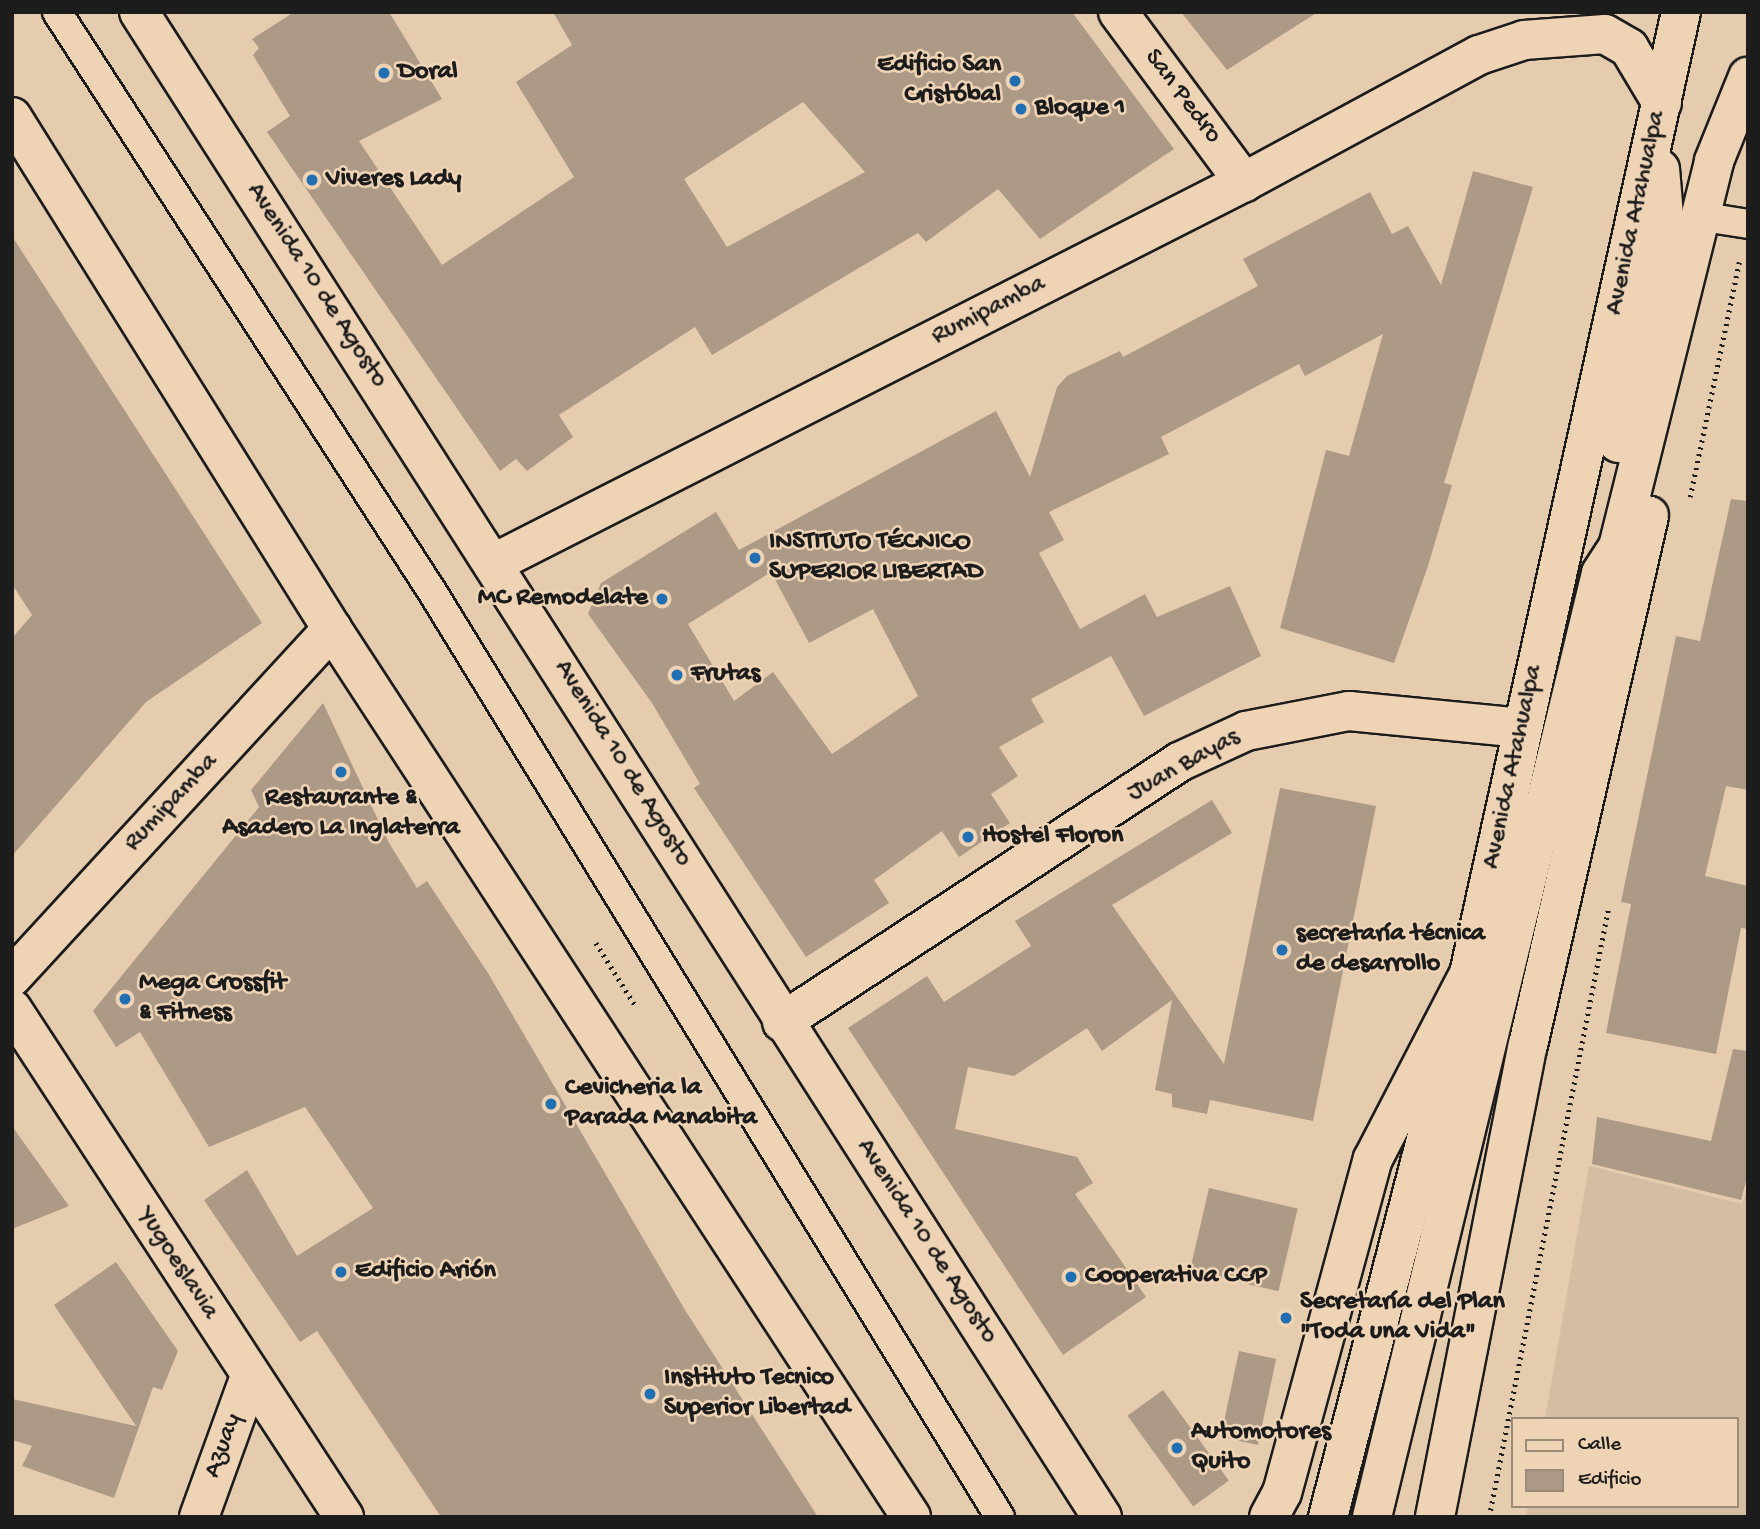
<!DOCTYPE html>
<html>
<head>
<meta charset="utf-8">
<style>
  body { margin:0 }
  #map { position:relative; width:1760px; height:1529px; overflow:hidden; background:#e6ccaf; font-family:"Gochi Hand",sans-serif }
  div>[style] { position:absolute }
  .built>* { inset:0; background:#d5bda3 }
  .building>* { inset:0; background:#ad9a86; transform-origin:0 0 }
  .path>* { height:4.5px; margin-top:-2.25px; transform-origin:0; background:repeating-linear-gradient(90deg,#1c1c1c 0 2px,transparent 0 7px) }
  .roads { filter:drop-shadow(2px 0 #1c1c1c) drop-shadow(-2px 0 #1c1c1c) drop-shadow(0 2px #1c1c1c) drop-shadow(0 -2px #1c1c1c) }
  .service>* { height:28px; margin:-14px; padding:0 14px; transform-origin:14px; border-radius:14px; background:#eed3b5 }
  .minor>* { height:38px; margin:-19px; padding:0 19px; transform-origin:19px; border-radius:19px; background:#eed3b5 }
  .tertiary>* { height:38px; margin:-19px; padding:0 19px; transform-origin:19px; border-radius:19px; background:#eed3b5 }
  .secondary>* { height:38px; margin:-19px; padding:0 19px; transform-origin:19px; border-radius:19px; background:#eed3b5 }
  .primary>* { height:38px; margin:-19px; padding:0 19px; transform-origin:19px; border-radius:19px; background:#eed3b5 }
  .dots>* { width:19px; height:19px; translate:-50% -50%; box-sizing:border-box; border:4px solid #eed3b5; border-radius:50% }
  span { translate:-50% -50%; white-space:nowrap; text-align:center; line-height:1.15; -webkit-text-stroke:5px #eed3b5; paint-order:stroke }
  .poi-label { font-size:26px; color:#1c1c1c; font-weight:700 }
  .right { translate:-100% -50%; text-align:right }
  .left { translate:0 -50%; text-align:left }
  .street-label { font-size:26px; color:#1c1c1c }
  .frame { position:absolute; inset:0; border:14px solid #1c1c1c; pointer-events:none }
  .legend { position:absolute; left:1511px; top:1417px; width:228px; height:91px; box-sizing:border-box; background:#eed3b5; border:2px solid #9a8a78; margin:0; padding:9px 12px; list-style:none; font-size:21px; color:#1c1c1c }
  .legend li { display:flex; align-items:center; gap:14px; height:35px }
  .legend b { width:35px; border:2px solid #9a8a78 }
</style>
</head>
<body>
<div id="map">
  <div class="built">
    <div style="clip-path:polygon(1589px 1166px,1742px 1204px,1748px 1186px,1748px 1517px,1526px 1517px,1528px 1506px,1737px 1506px,1737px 1419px,1545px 1419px)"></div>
  </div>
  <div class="building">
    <div style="clip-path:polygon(evenodd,294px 12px,389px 12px,442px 99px,359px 141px,442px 265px,574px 177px,516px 82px,572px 45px,553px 12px,1072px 12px,1174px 149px,1040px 239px,998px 189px,926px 242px,918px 233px,712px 355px,695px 327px,559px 415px,573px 437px,527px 471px,516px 459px,500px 471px,267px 132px,290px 116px,253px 55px,259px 48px,252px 39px,294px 12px,803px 102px,865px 172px,727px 247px,684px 179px,803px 102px)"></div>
    <div style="clip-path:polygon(1181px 12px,1318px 12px,1227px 70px)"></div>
    <div style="clip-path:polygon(evenodd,1473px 171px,1533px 187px,1444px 483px,1452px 485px,1428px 566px,1394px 663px,1280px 628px,1326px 450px,1349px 456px,1383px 334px,1305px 376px,1299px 364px,1161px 437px,1169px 454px,1049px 512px,1064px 540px,1039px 553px,1080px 629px,1145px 594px,1157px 617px,1230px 586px,1261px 656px,1144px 716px,1111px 656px,1031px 699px,1044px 722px,999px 747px,1018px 776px,991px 794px,1010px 823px,959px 857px,942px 831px,874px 880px,889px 903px,806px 957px,694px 788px,700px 784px,652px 703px,588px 614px,601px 583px,716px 512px,739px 550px,996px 411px,1030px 477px,1057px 387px,1067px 376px,1120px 351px,1123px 357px,1258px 286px,1243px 259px,1370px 192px,1392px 234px,1408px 226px,1441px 285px,1473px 171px,771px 572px,809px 643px,873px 609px,918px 696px,832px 754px,773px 672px,734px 701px,688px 624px,771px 572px)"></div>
    <div style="clip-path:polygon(12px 236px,262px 623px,146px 702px,12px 856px,12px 638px,32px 615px,12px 584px)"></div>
    <div style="clip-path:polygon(1731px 499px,1748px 501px,1748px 790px,1726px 786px,1705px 876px,1748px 886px,1748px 929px,1741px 928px,1716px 1054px,1606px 1033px,1631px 904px,1621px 902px,1676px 636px,1700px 641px)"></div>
    <div style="clip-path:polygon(323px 703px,389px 843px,417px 888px,427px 881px,488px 973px,685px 1310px,818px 1517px,441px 1517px,317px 1331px,300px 1342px,204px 1200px,247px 1170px,297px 1256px,373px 1208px,305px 1107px,209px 1147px,140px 1032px,116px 1047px,93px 1011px,259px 807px,251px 790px)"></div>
    <div style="clip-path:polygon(1280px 788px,1376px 806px,1313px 1121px,1210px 1100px,1207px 1114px,1172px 1107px,1172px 1094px,1155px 1090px,1172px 1000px,1102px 1051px,1087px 1028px,1014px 1076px,968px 1067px,955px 1129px,1077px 1157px,1093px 1183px,1075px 1194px,1146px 1297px,1063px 1355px,848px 1028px,927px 976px,944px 1002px,1031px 946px,1015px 921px,1212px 800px,1232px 833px,1112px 905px,1224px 1064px)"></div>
    <div style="clip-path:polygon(1733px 1049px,1748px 1051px,1748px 1174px,1741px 1200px,1592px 1164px,1597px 1117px,1711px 1141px)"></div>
    <div style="clip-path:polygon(12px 1126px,69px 1206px,12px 1229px)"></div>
    <div style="left:1209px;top:1188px;width:91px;height:85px;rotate:13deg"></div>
    <div style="clip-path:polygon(116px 1262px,178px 1351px,162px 1390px,153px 1387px,114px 1498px,22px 1466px,32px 1446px,12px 1440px,12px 1399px,136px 1426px,54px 1305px)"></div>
    <div style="left:1239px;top:1351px;width:38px;height:88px;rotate:12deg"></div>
    <div style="left:1163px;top:1390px;width:112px;height:44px;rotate:54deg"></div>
  </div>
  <div class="path">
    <div style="left:1690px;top:497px;width:240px;rotate:-78.2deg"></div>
    <div style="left:596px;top:943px;width:73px;rotate:57.8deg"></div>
    <div style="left:1489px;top:1517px;width:619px;rotate:-78.91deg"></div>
  </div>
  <div class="roads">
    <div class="service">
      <div style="left:57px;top:12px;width:692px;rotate:57.09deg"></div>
      <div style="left:433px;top:593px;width:1084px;rotate:58.47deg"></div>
      <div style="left:1717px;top:219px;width:31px;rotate:9deg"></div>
    </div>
    <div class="minor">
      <div style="left:1118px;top:12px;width:212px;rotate:53.5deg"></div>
      <div style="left:12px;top:977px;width:473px;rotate:-47.4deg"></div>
      <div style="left:12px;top:1009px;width:607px;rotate:56.83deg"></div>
      <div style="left:782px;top:1022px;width:475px;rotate:-33.2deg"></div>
      <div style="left:1179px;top:762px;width:74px;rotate:-24.8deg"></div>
      <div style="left:1246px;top:731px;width:105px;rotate:-11deg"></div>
      <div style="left:1349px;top:711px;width:174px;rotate:5.6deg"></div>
      <div style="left:199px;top:1517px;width:150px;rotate:-70.1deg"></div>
    </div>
    <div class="tertiary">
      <div style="left:496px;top:562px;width:839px;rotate:-26.93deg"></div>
      <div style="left:1244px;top:182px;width:267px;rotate:-28.4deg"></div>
      <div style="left:1479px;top:55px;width:47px;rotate:-18.4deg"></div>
      <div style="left:1524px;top:40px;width:81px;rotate:-4.2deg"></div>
      <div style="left:1605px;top:34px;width:28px;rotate:30deg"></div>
      <div style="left:1629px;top:48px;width:64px;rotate:59deg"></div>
    </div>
    <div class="secondary">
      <div style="left:1618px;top:443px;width:221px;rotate:-77.7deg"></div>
      <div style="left:1665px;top:227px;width:58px;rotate:-94.9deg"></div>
      <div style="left:1328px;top:1517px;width:561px;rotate:-75.44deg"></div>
      <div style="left:1469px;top:974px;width:985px;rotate:-77.57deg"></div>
      <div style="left:1372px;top:1517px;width:971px;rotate:-76.36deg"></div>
      <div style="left:1601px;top:573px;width:31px;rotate:-57deg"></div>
      <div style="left:1618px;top:547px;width:398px;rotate:-76deg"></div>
      <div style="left:1714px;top:161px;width:91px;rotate:-68deg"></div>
      <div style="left:1435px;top:1517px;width:481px;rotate:-78.9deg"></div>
      <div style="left:1528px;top:1045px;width:543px;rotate:-77.12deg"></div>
    </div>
    <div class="primary">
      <div style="left:139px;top:12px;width:1787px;rotate:57.39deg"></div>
      <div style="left:12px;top:117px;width:604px;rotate:57.99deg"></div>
      <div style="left:332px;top:629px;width:1060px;rotate:56.89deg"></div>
      <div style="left:1269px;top:1517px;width:27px;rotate:-62deg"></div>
      <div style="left:1282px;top:1493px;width:346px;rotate:-74.8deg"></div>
      <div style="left:1373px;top:1159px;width:208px;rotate:-62.6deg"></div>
    </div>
  </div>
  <div class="dots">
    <div style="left:384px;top:73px;background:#1f6fb2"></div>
    <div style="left:1015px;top:81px;background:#1f6fb2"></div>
    <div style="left:1021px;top:109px;background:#1f6fb2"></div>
    <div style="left:312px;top:180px;background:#1f6fb2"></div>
    <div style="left:755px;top:558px;background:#1f6fb2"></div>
    <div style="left:662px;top:599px;background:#1f6fb2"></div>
    <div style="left:677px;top:675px;background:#1f6fb2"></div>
    <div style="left:341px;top:772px;background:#1f6fb2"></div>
    <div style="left:968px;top:837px;background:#1f6fb2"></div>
    <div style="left:1282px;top:950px;background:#1f6fb2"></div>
    <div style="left:125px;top:999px;background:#1f6fb2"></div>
    <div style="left:551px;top:1104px;background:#1f6fb2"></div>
    <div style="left:341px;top:1272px;background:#1f6fb2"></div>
    <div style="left:1071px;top:1277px;background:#1f6fb2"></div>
    <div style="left:1286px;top:1318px;background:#1f6fb2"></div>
    <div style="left:650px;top:1394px;background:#1f6fb2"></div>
    <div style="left:1177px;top:1448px;background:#1f6fb2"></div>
  </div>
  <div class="poi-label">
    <span class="right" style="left:1001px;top:81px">Edificio San<br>Cristóbal</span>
    <span class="left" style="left:398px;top:73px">Doral</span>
    <span class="left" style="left:1035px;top:109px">Bloque 1</span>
    <span class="left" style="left:326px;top:180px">Viveres Lady</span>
    <span class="left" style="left:769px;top:558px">INSTITUTO TÉCNICO<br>SUPERIOR LIBERTAD</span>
    <span class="right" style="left:648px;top:599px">MC Remodelate</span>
    <span class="left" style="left:691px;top:675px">Frutas</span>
    <span style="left:341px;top:814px">Restaurante &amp;<br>Asadero La Inglaterra</span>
    <span class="left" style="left:982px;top:837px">Hostel Floron</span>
    <span class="left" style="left:1296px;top:950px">secretaría técnica<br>de desarrollo</span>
    <span class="left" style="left:139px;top:999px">Mega Crossfit<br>&amp; Fitness</span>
    <span class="left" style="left:565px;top:1104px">Cevicheria la<br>Parada Manabita</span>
    <span class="left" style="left:355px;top:1272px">Edificio Arión</span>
    <span class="left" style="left:1085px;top:1277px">Cooperativa CCP</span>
    <span class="left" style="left:1300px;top:1318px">Secretaría del Plan<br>"Toda una Vida"</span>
    <span class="left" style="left:664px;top:1394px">Instituto Tecnico<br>Superior Libertad</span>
    <span class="left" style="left:1191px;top:1448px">Automotores<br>Quito</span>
  </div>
  <div class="street-label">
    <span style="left:1182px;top:97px;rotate:53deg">San Pedro</span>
    <span style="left:1637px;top:213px;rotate:-78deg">Avenida Atahualpa</span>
    <span style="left:316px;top:286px;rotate:57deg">Avenida 10 de Agosto</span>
    <span style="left:989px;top:311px;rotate:-27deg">Rumipamba</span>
    <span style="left:622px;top:764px;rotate:58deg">Avenida 10 de Agosto</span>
    <span style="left:1184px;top:766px;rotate:-29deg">Juan Bayas</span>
    <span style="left:1514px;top:767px;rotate:-78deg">Avenida Atahualpa</span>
    <span style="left:172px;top:803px;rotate:-47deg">Rumipamba</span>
    <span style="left:926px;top:1242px;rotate:57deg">Avenida 10 de Agosto</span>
    <span style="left:177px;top:1264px;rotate:57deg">Yugoeslavia</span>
    <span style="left:224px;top:1446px;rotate:-70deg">Azuay</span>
  </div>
  <div class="frame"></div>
  <ul class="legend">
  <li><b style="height:9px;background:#eed3b5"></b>Calle</li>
  <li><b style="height:19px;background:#ad9a86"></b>Edificio</li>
  </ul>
</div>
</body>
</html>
